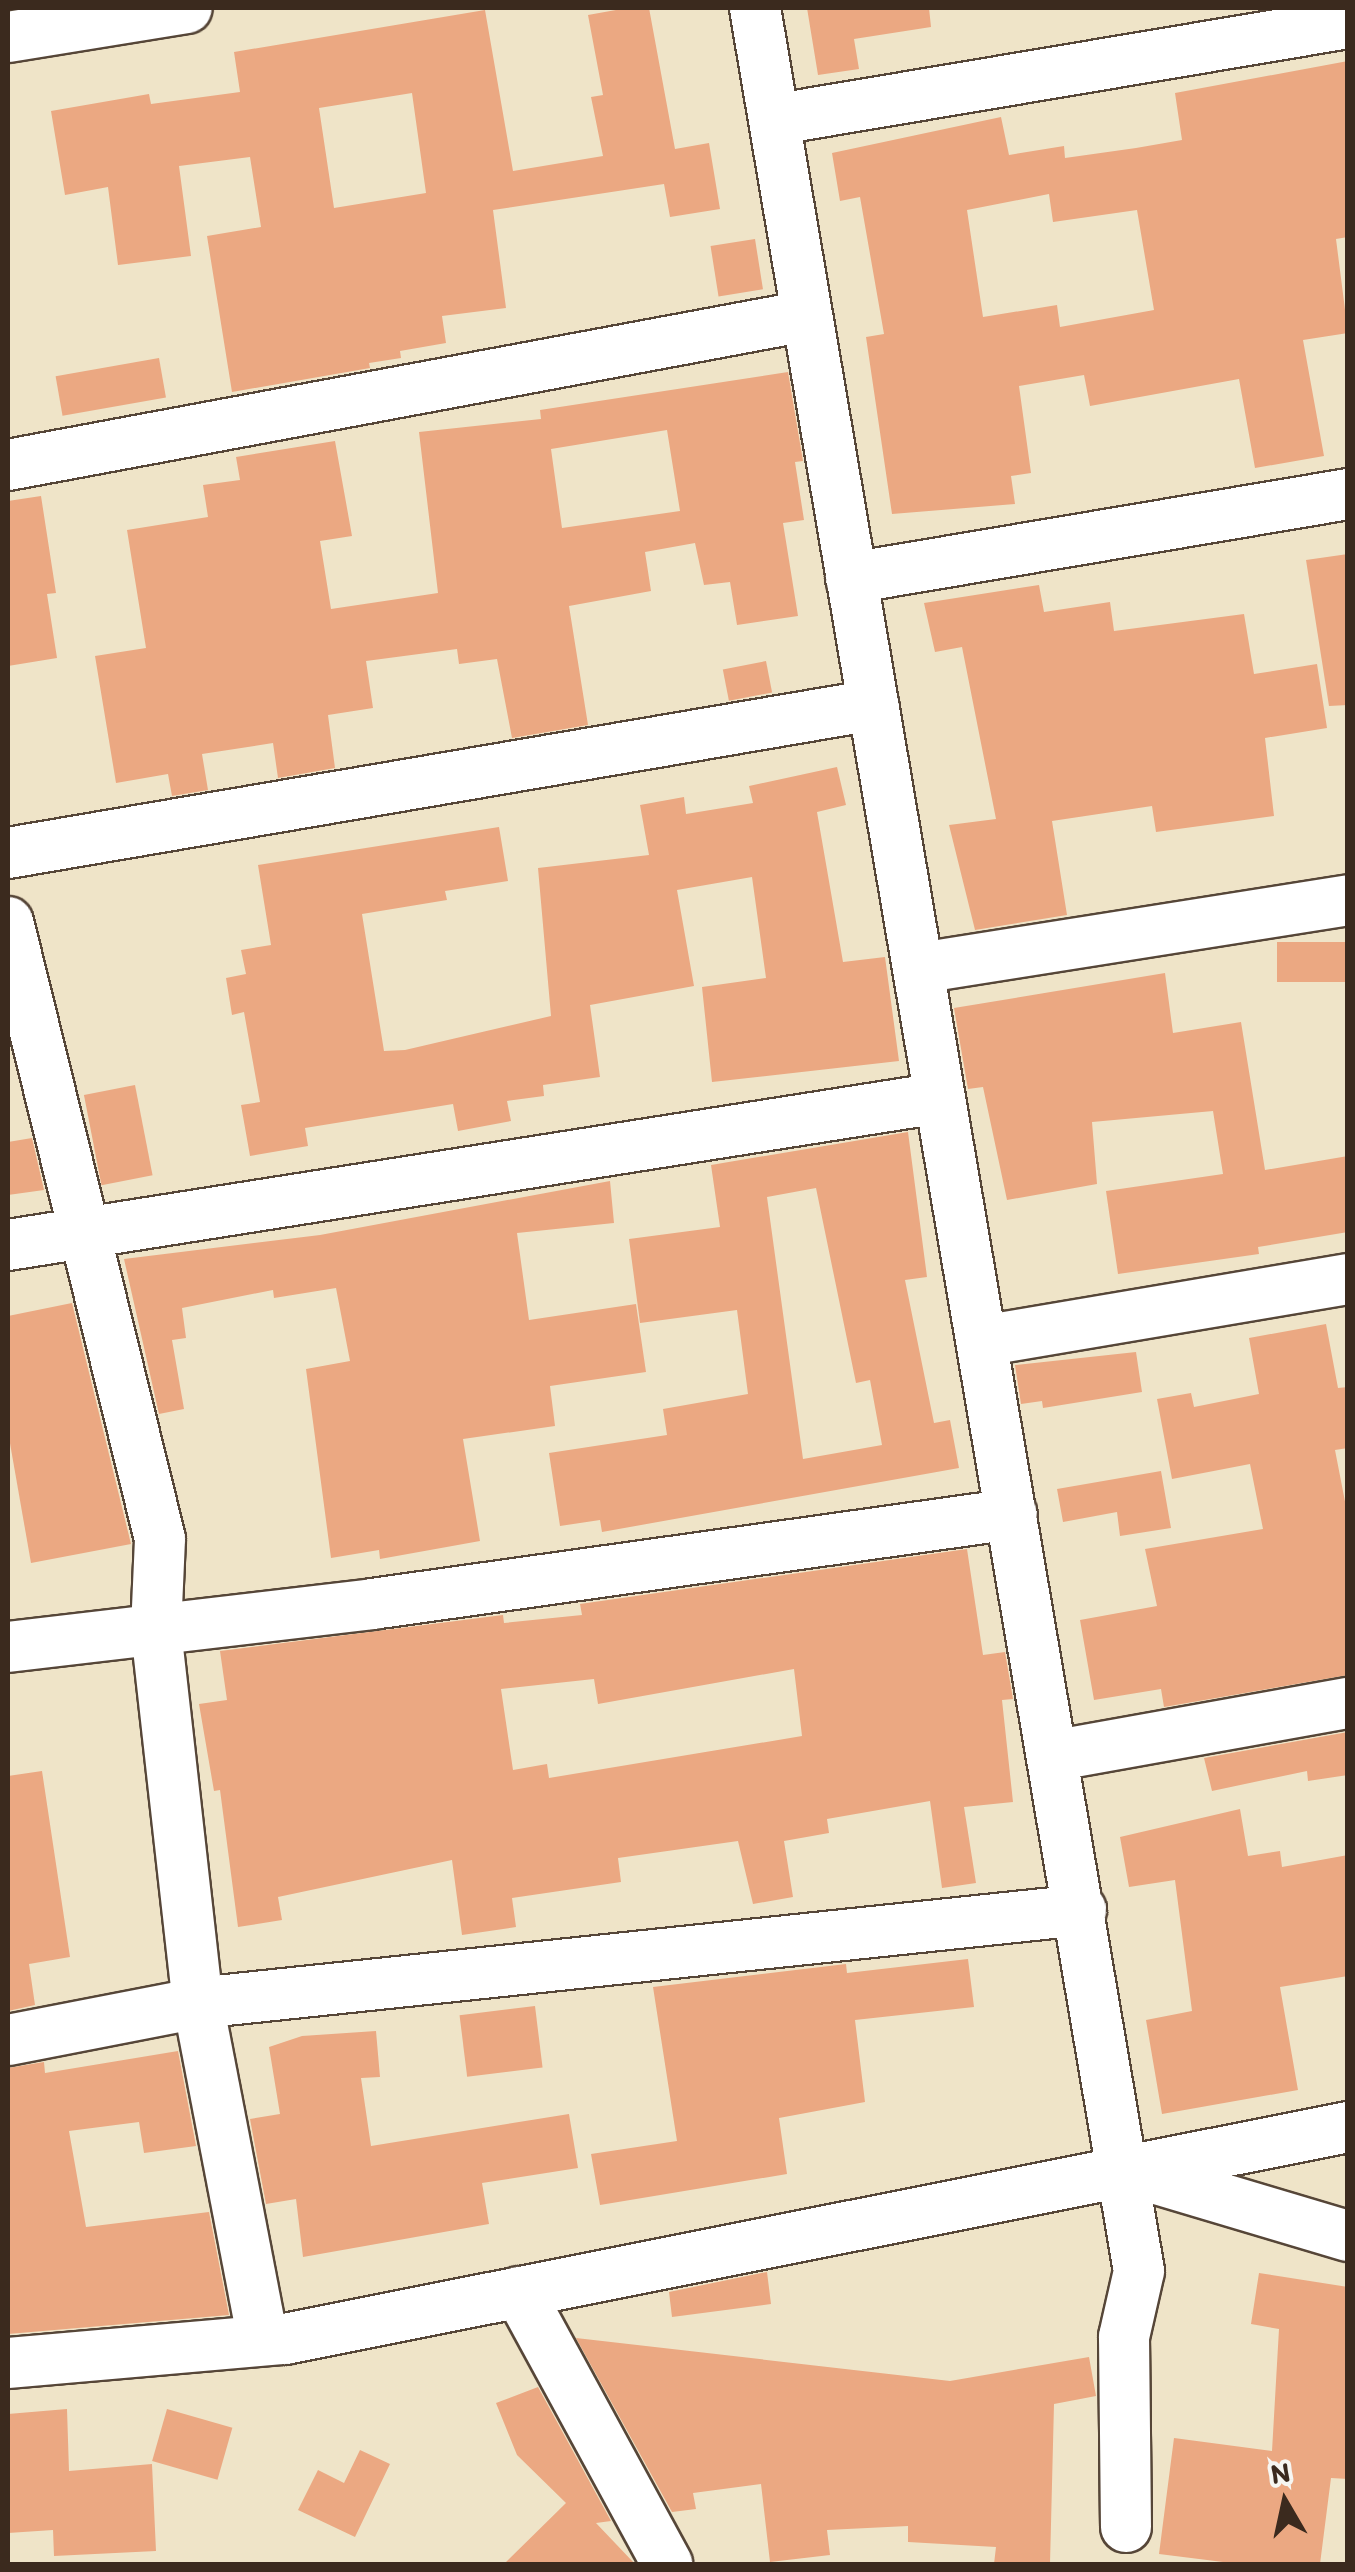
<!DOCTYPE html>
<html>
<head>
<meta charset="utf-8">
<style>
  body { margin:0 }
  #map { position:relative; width:1355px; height:2572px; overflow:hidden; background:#efe4c8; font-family:Itim,sans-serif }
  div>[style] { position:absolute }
  .building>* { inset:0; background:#eba882; transform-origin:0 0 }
  .roads { filter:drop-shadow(2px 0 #564638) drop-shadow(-2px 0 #564638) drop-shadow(0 2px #564638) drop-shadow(0 -2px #564638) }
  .street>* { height:50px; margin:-25px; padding:0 25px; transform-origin:25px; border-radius:25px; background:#fff }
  span { translate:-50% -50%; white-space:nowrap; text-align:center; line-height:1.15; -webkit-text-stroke:8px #f6f6f2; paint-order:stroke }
  .frame { position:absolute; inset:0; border:10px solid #3b2a1e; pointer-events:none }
  .north { position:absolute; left:1235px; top:2452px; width:100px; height:100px; -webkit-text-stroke:8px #f6f6f2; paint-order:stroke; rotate:351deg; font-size:28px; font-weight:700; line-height:40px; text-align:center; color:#3b2a1e }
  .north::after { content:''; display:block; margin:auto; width:35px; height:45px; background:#3b2a1e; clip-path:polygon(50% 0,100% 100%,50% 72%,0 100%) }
</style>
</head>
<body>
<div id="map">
  <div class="building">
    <div style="clip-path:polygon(evenodd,627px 8px,649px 8px,675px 149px,709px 143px,720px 209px,670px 217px,664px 184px,493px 210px,506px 308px,442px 316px,446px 343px,400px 351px,401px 358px,369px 363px,370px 368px,232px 392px,207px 236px,261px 227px,250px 157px,179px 166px,191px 256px,118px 265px,108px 187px,65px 195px,51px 111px,149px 94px,151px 104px,240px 92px,234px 52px,485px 10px,513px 171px,603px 156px,591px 97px,603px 95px,588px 15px,627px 8px,412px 93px,426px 193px,334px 208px,319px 108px,412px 93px)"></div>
    <div style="clip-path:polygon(807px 8px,929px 8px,931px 27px,854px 39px,859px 69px,818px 75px)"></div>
    <div style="clip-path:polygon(evenodd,1348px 61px,1348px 237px,1336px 239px,1348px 333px,1303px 340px,1324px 456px,1255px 468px,1239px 379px,1090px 406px,1084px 375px,1019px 386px,1031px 473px,1011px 476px,1015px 504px,892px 514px,866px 337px,884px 334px,860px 197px,840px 201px,832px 153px,1001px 117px,1009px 155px,1064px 146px,1065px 158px,1136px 148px,1182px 140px,1175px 93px,1348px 61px,1049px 194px,1053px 222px,1137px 210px,1154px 310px,1060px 327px,1057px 305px,983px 317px,967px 210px,1049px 194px)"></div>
    <div style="left:755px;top:239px;width:51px;height:45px;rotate:81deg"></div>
    <div style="left:159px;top:358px;width:40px;height:105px;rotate:80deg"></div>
    <div style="clip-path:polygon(evenodd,788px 372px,803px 461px,795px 462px,804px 520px,783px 523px,798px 616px,737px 625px,730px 582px,704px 585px,695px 543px,645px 552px,651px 591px,569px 606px,588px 725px,512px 738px,497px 659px,459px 664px,457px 649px,366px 661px,373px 708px,328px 715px,335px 768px,278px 778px,273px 743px,202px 754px,208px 790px,172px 796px,168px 774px,116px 783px,95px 656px,146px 648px,127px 530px,208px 517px,203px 485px,240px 480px,236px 457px,335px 441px,352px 536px,320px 541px,331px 609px,438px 593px,419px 432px,541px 419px,540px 410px,788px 372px,667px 430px,680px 511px,562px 528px,551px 449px,667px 430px)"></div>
    <div style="clip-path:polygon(41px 496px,56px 593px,47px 594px,57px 658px,8px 666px,8px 501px)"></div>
    <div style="clip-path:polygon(1348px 554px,1348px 705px,1329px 706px,1306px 560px)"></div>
    <div style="clip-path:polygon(1039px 585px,1044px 612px,1110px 602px,1114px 631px,1244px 614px,1254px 674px,1317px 664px,1327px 728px,1265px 738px,1274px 816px,1156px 832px,1152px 806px,1052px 821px,1067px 915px,975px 930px,949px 825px,996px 819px,962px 647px,935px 652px,924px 603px)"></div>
    <div style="left:766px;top:661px;width:32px;height:44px;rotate:79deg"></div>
    <div style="clip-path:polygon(837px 767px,846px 805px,817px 812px,843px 962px,885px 957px,899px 1061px,712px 1082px,702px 987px,766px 978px,752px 877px,677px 890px,694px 986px,590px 1005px,600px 1077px,543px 1085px,544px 1096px,507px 1101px,511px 1121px,458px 1131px,453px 1104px,305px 1128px,308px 1146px,250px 1156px,241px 1105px,260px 1102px,244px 1012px,232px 1015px,226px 978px,246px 974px,241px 950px,271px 945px,258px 865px,499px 827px,508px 881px,445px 891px,447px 900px,362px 914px,384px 1051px,405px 1050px,551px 1016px,538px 868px,649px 855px,640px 805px,684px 797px,686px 814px,753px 803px,749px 786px)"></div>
    <div style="left:1348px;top:942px;width:40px;height:71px;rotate:90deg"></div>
    <div style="clip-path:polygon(1165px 973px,1173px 1033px,1241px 1022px,1265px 1170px,1348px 1156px,1348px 1232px,1258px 1247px,1259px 1254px,1118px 1274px,1106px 1191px,1223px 1174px,1213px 1111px,1092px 1122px,1097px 1184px,1007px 1200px,983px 1087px,968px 1089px,954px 1008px)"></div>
    <div style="left:135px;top:1085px;width:92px;height:52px;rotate:79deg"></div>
    <div style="clip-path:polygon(evenodd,908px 1132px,927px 1277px,905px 1280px,934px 1423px,950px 1420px,959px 1468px,602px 1532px,600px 1520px,560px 1526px,549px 1453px,667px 1435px,663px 1409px,748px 1394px,737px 1310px,640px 1323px,629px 1239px,720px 1227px,711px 1165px,908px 1132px,816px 1188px,856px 1383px,870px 1380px,882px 1445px,803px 1459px,767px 1197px,816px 1188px)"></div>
    <div style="clip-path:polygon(32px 1138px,44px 1190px,8px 1195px,8px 1142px)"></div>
    <div style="clip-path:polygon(610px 1181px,614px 1223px,517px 1233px,529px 1320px,636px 1304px,646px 1372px,550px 1386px,555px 1426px,463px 1439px,480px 1541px,380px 1559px,379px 1550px,331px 1558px,306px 1369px,350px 1361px,336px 1288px,274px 1298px,273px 1290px,182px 1308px,186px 1338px,172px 1340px,184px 1409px,159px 1414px,124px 1259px,320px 1235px)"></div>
    <div style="clip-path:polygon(72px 1303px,131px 1544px,31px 1563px,8px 1432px,8px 1316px)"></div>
    <div style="clip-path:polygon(1326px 1324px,1338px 1388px,1348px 1387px,1348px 1448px,1335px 1450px,1348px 1517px,1348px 1675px,1164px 1707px,1161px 1689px,1094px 1700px,1080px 1620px,1157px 1606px,1145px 1549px,1263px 1529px,1250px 1464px,1172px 1479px,1157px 1399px,1191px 1393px,1194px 1407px,1259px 1394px,1249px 1338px)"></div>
    <div style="clip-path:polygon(1136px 1352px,1142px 1392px,1043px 1408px,1042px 1401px,1021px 1404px,1015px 1365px)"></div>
    <div style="clip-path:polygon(1161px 1471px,1171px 1528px,1120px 1536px,1117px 1512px,1063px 1522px,1057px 1489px)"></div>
    <div style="clip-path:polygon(evenodd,967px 1549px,983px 1655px,1005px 1652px,1013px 1699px,1002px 1700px,1013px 1802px,964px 1807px,976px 1883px,942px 1888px,930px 1801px,827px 1819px,829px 1833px,784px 1841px,793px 1897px,753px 1904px,738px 1841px,618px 1858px,621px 1882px,512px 1898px,516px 1927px,462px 1935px,452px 1860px,278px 1897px,282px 1920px,238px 1927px,220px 1790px,214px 1791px,199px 1704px,227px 1700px,220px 1651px,503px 1615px,504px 1623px,582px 1615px,580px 1604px,967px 1549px,794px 1669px,802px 1736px,549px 1778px,547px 1764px,513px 1770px,501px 1689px,594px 1679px,598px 1704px,794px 1669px)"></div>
    <div style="clip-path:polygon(1348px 1732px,1348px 1775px,1308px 1781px,1307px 1771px,1212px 1791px,1204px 1758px)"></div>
    <div style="clip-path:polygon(42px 1771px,70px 1957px,29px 1964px,35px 2005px,8px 2011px,8px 1776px)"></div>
    <div style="clip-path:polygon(1240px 1809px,1248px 1856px,1280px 1851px,1282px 1867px,1348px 1855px,1348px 1976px,1280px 1987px,1298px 2090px,1162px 2114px,1146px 2020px,1192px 2011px,1175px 1880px,1129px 1887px,1120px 1837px)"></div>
    <div style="clip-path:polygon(968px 1959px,974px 2007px,855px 2020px,865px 2102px,779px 2118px,787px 2174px,600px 2205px,591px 2154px,677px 2141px,653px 1987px,846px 1964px,847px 1973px)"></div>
    <div style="left:535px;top:2006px;width:62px;height:76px;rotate:83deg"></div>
    <div style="clip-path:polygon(376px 2031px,380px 2077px,361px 2078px,371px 2146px,569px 2114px,578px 2168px,482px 2183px,489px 2224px,303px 2257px,296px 2199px,266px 2204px,250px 2119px,280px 2114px,269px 2047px,302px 2036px)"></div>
    <div style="clip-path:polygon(178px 2051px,196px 2146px,144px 2153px,139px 2122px,69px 2131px,86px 2227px,209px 2212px,229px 2315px,8px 2334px,8px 2068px,44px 2062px,45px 2073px)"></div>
    <div style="clip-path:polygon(767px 2272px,771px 2304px,672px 2317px,669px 2292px)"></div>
    <div style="clip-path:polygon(1259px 2273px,1348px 2287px,1348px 2479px,1331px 2478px,1320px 2564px,1239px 2564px,1159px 2554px,1174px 2438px,1272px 2451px,1279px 2329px,1251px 2324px)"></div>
    <div style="clip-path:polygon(576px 2338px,950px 2381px,1089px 2357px,1096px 2396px,1054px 2404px,1050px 2564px,994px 2564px,996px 2547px,908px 2542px,908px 2526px,827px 2530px,830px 2555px,770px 2562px,761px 2484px,693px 2493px,696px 2509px,672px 2512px)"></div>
    <div style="clip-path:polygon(538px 2387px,611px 2521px,596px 2523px,635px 2564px,504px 2564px,566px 2503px,517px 2455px,496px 2403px)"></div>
    <div style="clip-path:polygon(67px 2409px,69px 2471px,152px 2464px,156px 2551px,54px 2556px,53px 2530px,8px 2533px,8px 2414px)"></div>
    <div style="left:167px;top:2409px;width:68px;height:54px;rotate:16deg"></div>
    <div style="clip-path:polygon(360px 2450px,390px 2464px,355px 2537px,298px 2510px,318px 2470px,344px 2483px)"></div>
  </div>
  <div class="roads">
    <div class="street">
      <div style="left:755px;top:8px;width:2295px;rotate:80.37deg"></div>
      <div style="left:1139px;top:2271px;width:68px;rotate:102.8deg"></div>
      <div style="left:1124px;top:2337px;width:190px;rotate:89.4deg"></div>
      <div style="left:8px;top:37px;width:181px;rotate:-9.2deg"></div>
      <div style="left:778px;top:119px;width:578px;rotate:-9.56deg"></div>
      <div style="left:8px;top:465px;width:812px;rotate:-10.58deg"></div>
      <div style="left:851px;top:578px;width:504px;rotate:-9.59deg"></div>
      <div style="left:8px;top:853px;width:878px;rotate:-9.71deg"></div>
      <div style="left:8px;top:922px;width:635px;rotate:76.16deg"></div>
      <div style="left:160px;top:1539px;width:91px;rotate:92.5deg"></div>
      <div style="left:156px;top:1630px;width:375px;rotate:83.6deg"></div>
      <div style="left:198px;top:2003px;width:339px;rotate:79.1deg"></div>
      <div style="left:920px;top:968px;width:433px;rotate:-9deg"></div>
      <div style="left:8px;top:1245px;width:943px;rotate:-8.97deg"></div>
      <div style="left:982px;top:1341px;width:371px;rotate:-9.6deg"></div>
      <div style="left:8px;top:1647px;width:367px;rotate:-6.7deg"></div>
      <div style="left:372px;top:1604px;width:646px;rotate:-8deg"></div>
      <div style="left:1052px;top:1756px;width:301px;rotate:-10.2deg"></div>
      <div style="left:8px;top:2040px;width:194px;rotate:-11deg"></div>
      <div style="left:198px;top:2003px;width:888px;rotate:-6.01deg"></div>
      <div style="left:1133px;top:2172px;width:224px;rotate:16.6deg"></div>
      <div style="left:519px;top:2292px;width:310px;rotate:61.4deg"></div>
      <div style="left:8px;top:2363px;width:278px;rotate:-5deg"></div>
      <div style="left:285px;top:2339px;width:1084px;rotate:-11.28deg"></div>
    </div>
  </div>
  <div class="frame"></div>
  <div class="north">N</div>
</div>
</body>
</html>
